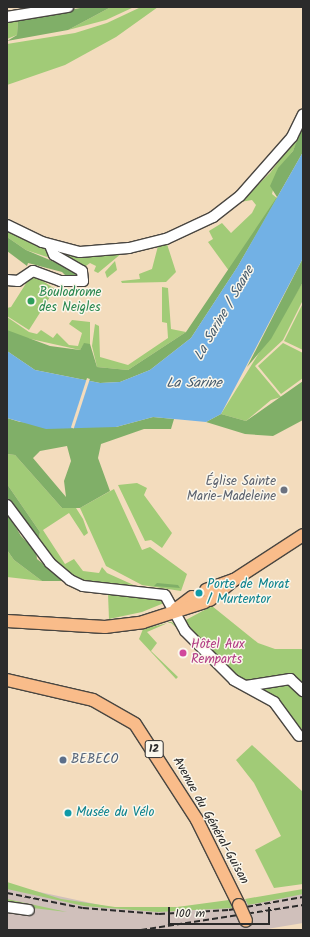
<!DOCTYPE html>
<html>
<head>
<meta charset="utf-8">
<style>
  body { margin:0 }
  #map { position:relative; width:310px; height:937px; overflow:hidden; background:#f3dcbd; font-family:Kalam,sans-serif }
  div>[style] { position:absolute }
  .industrial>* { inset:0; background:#d0c0bb }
  .green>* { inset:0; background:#a1cb77 }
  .forest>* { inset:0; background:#80af68 }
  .water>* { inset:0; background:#72b1e5 }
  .pier>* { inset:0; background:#f3dcbd; transform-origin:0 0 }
  .roads { filter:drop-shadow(1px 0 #494641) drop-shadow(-1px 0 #494641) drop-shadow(0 1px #494641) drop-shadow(0 -1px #494641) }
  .minor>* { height:10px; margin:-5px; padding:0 5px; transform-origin:5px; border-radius:5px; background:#fff }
  .major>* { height:12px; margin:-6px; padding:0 6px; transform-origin:6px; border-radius:6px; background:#f9bc8a }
  .rail>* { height:2px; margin-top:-1px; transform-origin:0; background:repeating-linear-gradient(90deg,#2b2b2b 0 6px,transparent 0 9px) }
  .bridges { filter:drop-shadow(1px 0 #494641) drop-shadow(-1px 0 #494641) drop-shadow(0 1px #494641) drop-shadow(0 -1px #494641) }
  .major-bridge>* { height:12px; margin:-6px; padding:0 6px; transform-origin:6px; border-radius:6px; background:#f9bc8a }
  .dots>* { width:11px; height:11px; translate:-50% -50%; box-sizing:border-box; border:2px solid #fbf7ec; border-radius:50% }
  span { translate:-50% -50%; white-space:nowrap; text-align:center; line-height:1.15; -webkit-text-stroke:3px #fbf7ec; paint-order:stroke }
  .shield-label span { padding:1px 3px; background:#fbf7ec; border:1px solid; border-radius:3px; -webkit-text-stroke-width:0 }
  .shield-label { font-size:12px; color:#2b2b2b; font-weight:700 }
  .leisure-label { font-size:13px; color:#27864d }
  .left { translate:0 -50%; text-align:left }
  .worship-label { font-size:13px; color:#5b616d }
  .right { translate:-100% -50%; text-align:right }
  .culture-label { font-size:13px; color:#0d838f }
  .hotel-label { font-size:13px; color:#b23c85 }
  .service-label { font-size:13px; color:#4e5e75 }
  .street-label { font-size:13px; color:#2b2b2b }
  .water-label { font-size:14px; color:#445a6c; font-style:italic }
  .frame { position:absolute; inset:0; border:8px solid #2b2b2b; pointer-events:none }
  .scale { position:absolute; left:168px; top:907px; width:102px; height:18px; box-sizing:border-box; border:2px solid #2b2b2b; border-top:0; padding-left:5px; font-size:12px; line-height:14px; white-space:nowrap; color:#2b2b2b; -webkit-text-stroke:3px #fbf7ec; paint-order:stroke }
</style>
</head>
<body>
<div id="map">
  <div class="industrial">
    <div style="clip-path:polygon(7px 885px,114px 908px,197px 908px,303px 891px,303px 923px,261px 930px,7px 930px)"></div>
  </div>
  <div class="green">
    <div style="clip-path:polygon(111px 7px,134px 7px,106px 20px,68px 30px)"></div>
    <div style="clip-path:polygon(141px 7px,158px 7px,116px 37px,65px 65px,7px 85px,7px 44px,75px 33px,107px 23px)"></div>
    <div style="clip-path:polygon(18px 19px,17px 35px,7px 39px,7px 20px)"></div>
    <div style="clip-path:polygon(294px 141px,297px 142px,293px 151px,278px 169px,272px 194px,278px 199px,232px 275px,208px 242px,213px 239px,209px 231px,222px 223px,231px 233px,252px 213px,256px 205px,252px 200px,240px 202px,270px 173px)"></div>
    <div style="clip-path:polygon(7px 229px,44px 247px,53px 259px,26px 250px,7px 237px)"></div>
    <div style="clip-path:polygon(167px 244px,176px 272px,166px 282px,122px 283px,121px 281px,140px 279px,139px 274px,152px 269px,158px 246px)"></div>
    <div style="clip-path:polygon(64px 253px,83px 256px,122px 253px,98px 273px,94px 271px,96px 266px,90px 263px,83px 268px,62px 256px)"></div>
    <div style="clip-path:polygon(115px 261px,117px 270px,107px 278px,105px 272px)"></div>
    <div style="clip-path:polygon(32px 274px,55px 289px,29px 330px,7px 316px,7px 308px,11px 307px)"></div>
    <div style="clip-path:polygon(303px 282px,303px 300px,283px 340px,255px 366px,281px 397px,271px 400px,246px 421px,221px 414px)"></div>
    <div style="clip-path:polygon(162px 287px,168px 288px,171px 329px,186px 332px,128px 370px,97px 367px,92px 346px,95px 324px,99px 326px,100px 357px,128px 365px,168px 338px,167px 323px,162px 322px)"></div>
    <div style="clip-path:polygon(303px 303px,303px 350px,284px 341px)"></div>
    <div style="clip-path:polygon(7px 317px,29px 332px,37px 334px,41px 330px,53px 338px,57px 333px,69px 345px,78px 346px,82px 333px,69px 324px,72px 320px,90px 322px,90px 344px,84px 344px,80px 350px,13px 335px,7px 330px)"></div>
    <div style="clip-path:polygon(283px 343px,303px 353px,303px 378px,281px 394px,258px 366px)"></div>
    <div style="clip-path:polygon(7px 454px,15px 455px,62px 508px,76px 508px,83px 519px,88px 533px,84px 536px,69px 513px,43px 530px,65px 564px,74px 559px,83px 571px,99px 573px,102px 567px,107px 573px,138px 587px,75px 579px,56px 564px,38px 541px,40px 532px,7px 484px)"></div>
    <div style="clip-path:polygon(137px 483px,147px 488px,144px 495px,172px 533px,162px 548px,151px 540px,145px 541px,118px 485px)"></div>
    <div style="clip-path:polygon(114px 489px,142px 550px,150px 547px,187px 574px,181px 591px,142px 585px,106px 566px,80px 508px)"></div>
    <div style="clip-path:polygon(7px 550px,14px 560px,42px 581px,7px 577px)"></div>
    <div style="clip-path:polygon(108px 594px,161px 597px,164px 603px,142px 612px,109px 619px)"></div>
    <div style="clip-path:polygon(212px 606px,258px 643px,275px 649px,303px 649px,303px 688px,298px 681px,250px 683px,239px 680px,182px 622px)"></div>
    <div style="clip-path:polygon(170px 622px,147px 632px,157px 643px,151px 651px,178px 677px,176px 679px,139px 639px,143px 629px,172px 622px,180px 631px)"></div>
    <div style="clip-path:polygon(286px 681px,303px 696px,303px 730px,255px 688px)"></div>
    <div style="clip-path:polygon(252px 745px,303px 792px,303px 884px,274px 888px,255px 850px,281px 836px,254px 783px,236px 760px)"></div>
    <div style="clip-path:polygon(7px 882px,61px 899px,115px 907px,177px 907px,229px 900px,232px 908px,158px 912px,84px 906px,7px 889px)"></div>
    <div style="clip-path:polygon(303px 889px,303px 894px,264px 902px,248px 905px,245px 899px)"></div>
    <div style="clip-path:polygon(7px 899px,67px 912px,7px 905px)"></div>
  </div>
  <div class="forest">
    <div style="clip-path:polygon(86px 7px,111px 7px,68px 30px,7px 41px,17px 35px,18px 19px)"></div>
    <div style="clip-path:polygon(303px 125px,303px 152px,238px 266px,191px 338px,150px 370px,120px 382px,100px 383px,35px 370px,7px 351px,7px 330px,50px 346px,80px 350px,84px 343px,90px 344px,97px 367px,128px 370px,186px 332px,277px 197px,270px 186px,278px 168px,293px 151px)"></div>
    <div style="clip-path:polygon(7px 237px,26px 250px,76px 271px,80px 277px,66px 276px,62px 272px,28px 263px,27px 266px,7px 251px)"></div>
    <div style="clip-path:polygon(303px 258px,303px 282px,271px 339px,247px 367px)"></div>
    <div style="clip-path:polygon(303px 381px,303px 420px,273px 436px,245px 434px,206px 422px,221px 414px,246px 421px)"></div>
    <div style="clip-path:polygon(evenodd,153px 417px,174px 419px,171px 429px,144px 429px,101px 444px,98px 458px,110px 491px,80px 508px,62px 508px,15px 455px,7px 454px,7px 418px,20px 422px,116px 427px,153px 417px,67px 446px,71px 461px,64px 481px,66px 497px,33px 458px,40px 451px,67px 446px)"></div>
    <div style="clip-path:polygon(7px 484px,40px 532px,38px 541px,7px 499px)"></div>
    <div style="clip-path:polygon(7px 512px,21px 536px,36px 551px,37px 559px,65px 581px,42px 581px,14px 560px,7px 550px)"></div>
    <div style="clip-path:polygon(157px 583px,178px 585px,180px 588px,154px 586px)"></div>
  </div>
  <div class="water">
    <div style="clip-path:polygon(303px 152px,303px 258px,221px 414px,206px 422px,153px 417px,116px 427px,46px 429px,7px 418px,7px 351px,35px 370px,100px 383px,120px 382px,150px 370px,191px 338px,238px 266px)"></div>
  </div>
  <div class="pier">
    <div style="left:87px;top:378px;width:3px;height:52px;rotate:18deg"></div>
  </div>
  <div class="roads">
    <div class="minor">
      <div style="left:7px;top:17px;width:62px;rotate:-9.3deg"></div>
      <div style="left:7px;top:225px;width:39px;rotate:26deg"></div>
      <div style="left:42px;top:242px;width:39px;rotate:15deg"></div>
      <div style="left:80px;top:252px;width:49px;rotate:-4.7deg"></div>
      <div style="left:129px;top:248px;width:38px;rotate:-14deg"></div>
      <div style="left:166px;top:239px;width:52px;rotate:-25.1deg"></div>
      <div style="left:213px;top:217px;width:34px;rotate:-38deg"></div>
      <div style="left:240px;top:196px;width:79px;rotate:-48.6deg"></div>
      <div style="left:292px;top:137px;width:25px;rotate:-64deg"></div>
      <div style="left:7px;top:280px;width:11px;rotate:5deg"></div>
      <div style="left:18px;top:281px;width:18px;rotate:-34deg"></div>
      <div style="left:33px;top:271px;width:29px;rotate:20deg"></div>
      <div style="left:60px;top:281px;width:23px"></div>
      <div style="left:83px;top:281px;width:10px;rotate:-96deg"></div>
      <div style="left:82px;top:271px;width:32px;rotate:-150deg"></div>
      <div style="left:54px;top:255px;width:11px;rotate:-112deg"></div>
      <div style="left:7px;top:505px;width:72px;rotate:53.4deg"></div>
      <div style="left:50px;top:563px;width:26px;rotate:40deg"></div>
      <div style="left:70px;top:580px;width:14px;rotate:25deg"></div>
      <div style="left:83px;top:586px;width:82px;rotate:6.3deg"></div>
      <div style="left:165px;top:595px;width:41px;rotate:60.9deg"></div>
      <div style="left:185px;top:631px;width:69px;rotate:45deg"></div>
      <div style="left:234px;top:680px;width:46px;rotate:28.8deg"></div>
      <div style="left:274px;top:702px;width:42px;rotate:53.7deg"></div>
      <div style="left:246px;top:686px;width:45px;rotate:-9deg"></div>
      <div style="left:290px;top:679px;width:18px;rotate:43deg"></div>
      <div style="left:7px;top:907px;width:22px;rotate:8deg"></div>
    </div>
    <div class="major">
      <div style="left:206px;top:590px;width:30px;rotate:-20deg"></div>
      <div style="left:234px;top:580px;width:82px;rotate:-33.1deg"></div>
      <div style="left:210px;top:600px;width:30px;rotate:-40deg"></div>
      <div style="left:176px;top:609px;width:20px;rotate:-37deg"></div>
      <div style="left:7px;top:621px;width:98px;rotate:3.5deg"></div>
      <div style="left:105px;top:627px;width:38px;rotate:-7deg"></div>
      <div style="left:143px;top:622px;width:65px;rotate:-17.9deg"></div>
      <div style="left:7px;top:680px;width:88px;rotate:13.1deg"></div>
      <div style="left:93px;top:700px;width:48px;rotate:29.7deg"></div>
      <div style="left:135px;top:724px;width:114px;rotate:57.1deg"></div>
      <div style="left:197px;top:820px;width:95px;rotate:63.7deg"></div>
    </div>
  </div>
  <div class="rail">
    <div style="left:7px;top:893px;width:77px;rotate:11.2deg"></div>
    <div style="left:83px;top:908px;width:76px;rotate:4.5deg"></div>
    <div style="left:159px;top:914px;width:70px;rotate:-3.3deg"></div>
    <div style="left:229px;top:910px;width:75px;rotate:-10deg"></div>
    <div style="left:141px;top:930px;width:164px;rotate:-8.8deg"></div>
  </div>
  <div class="bridges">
    <div class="major-bridge">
      <div style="left:239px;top:905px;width:17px;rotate:66deg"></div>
    </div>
  </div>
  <div class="dots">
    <div style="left:31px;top:301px;background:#2e9e5b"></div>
    <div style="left:284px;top:490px;background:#6b7280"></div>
    <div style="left:199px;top:593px;background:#0f9aa8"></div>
    <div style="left:183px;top:653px;background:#d1479c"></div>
    <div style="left:63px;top:760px;background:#5c6f8a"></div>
    <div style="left:68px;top:813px;background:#0f9aa8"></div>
  </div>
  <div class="shield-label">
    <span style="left:154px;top:749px">12</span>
  </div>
  <div class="leisure-label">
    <span class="left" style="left:39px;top:301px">Boulodrome<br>des Neigles</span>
  </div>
  <div class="worship-label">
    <span class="right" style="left:276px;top:490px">Église Sainte<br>Marie-Madeleine</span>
  </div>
  <div class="culture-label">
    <span class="left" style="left:207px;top:593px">Porte de Morat<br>/ Murtentor</span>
    <span class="left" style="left:76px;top:813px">Musée du Vélo</span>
  </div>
  <div class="hotel-label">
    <span class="left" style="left:191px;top:653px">Hôtel Aux<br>Remparts</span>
  </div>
  <div class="service-label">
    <span class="left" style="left:71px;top:760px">BEBECO</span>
  </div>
  <div class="street-label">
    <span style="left:210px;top:821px;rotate:61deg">Avenue du Général-Guisan</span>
  </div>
  <div class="water-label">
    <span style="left:224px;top:313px;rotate:-60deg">La Sarine / Saane</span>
    <span style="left:194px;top:383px">La Sarine</span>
  </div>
  <div class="frame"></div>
  <div class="scale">100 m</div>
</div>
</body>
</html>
